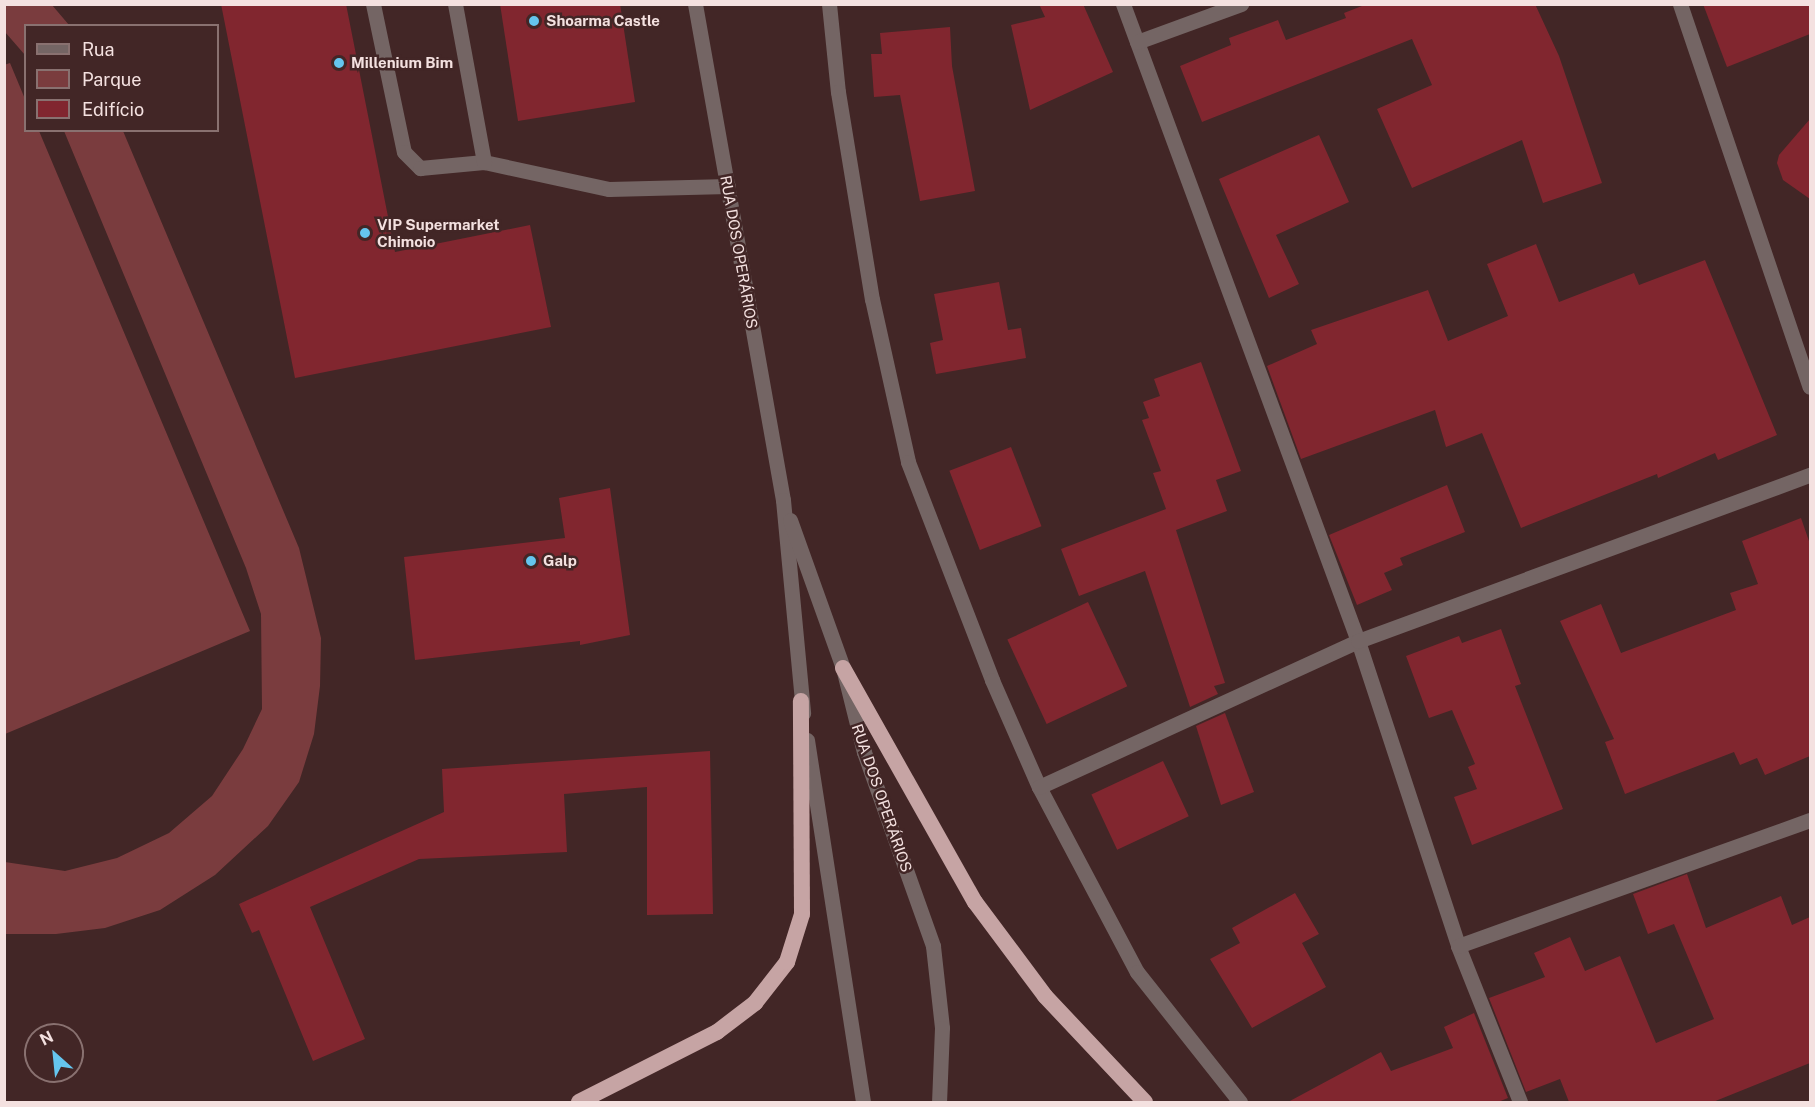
<!DOCTYPE html>
<html>
<head>
<meta charset="utf-8">
<style>
  body { margin:0 }
  #map { position:relative; width:1815px; height:1107px; overflow:hidden; background:#422626; font-family:"Public Sans",sans-serif }
  div>[style] { position:absolute }
  .green>* { inset:0; background:#7a3c3e }
  .building>* { inset:0; background:#81262f; transform-origin:0 0 }
  .service>* { height:15px; margin:-7.5px; padding:0 7.5px; transform-origin:7.5px; border-radius:7.5px; background:#746564 }
  .minor>* { height:15px; margin:-7.5px; padding:0 7.5px; transform-origin:7.5px; border-radius:7.5px; background:#746564 }
  .tertiary>* { height:15px; margin:-7.5px; padding:0 7.5px; transform-origin:7.5px; border-radius:7.5px; background:#746564 }
  .trunk>* { height:16px; margin:-8px; padding:0 8px; transform-origin:8px; border-radius:8px; background:#c6a4a4 }
  .dots>* { width:16px; height:16px; translate:-50% -50%; box-sizing:border-box; border:3px solid #422626; border-radius:50% }
  span { translate:-50% -50%; white-space:nowrap; text-align:center; line-height:1.15; -webkit-text-stroke:5px #422626; paint-order:stroke }
  .poi-label { font-size:15px; color:#f4e1e0; font-weight:700 }
  .left { translate:0 -50%; text-align:left }
  .street-label { font-size:15px; color:#f4e1e0 }
  .frame { position:absolute; inset:0; border:6px solid #f4e1e0; pointer-events:none }
  .legend { position:absolute; left:24px; top:24px; width:195px; height:108px; box-sizing:border-box; background:#422626; border:2px solid #897170; margin:0; padding:8px 10px; list-style:none; font-size:18px; color:#f4e1e0 }
  .legend li { display:flex; align-items:center; gap:12px; height:30px }
  .legend b { width:30px; border:2px solid #897170 }
  .north { position:absolute; left:24px; top:1023px; width:60px; height:60px; box-sizing:border-box; background:#422626; border:2px solid #897170; border-radius:50%; rotate:333deg; font-size:16px; font-weight:700; line-height:24px; text-align:center; color:#f4e1e0 }
  .north::after { content:''; display:block; margin:auto; width:21px; height:27px; background:#65c5ee; clip-path:polygon(50% 0,100% 100%,50% 72%,0 100%) }
</style>
</head>
<body>
<div id="map">
  <div class="green">
    <div style="clip-path:polygon(4px 5px,52px 5px,69px 25px,26px 26px,25px 55px,5px 32px)"></div>
    <div style="clip-path:polygon(10px 63px,25px 99px,26px 130px,39px 131px,250px 631px,5px 734px,4px 65px)"></div>
    <div style="clip-path:polygon(64px 131px,123px 131px,299px 548px,321px 638px,320px 686px,314px 734px,299px 782px,268px 826px,215px 875px,160px 910px,105px 928px,56px 934px,5px 934px,5px 862px,65px 871px,117px 858px,169px 833px,212px 796px,243px 749px,262px 709px,261px 614px,246px 568px)"></div>
  </div>
  <div class="building">
    <div style="clip-path:polygon(221px 4px,346px 4px,395px 252px,530px 225px,551px 327px,295px 378px)"></div>
    <div style="clip-path:polygon(500px 4px,620px 4px,635px 102px,518px 121px)"></div>
    <div style="clip-path:polygon(1039px 4px,1083px 4px,1113px 72px,1030px 110px,1011px 25px,1045px 17px)"></div>
    <div style="clip-path:polygon(1367px 4px,1535px 4px,1559px 56px,1602px 183px,1543px 203px,1522px 140px,1412px 188px,1377px 109px,1432px 85px,1412px 39px,1202px 122px,1180px 66px,1231px 45px,1229px 38px,1278px 20px,1286px 40px,1346px 18px,1344px 13px)"></div>
    <div style="clip-path:polygon(1703px 4px,1810px 4px,1810px 34px,1727px 67px)"></div>
    <div style="clip-path:polygon(950px 27px,952px 66px,975px 191px,920px 201px,900px 95px,874px 97px,871px 54px,882px 54px,880px 33px)"></div>
    <div style="clip-path:polygon(1810px 119px,1810px 199px,1783px 180px,1777px 163px,1779px 155px)"></div>
    <div style="clip-path:polygon(1319px 135px,1349px 202px,1276px 235px,1299px 284px,1269px 298px,1219px 179px)"></div>
    <div style="clip-path:polygon(1536px 244px,1559px 302px,1634px 273px,1639px 285px,1705px 260px,1777px 435px,1718px 460px,1715px 453px,1658px 478px,1657px 474px,1521px 528px,1482px 433px,1446px 447px,1435px 410px,1301px 459px,1267px 366px,1317px 344px,1311px 330px,1428px 290px,1448px 341px,1508px 316px,1487px 264px)"></div>
    <div style="clip-path:polygon(999px 282px,1008px 330px,1021px 328px,1026px 358px,936px 374px,930px 343px,943px 340px,934px 294px)"></div>
    <div style="clip-path:polygon(1201px 362px,1241px 471px,1216px 480px,1227px 511px,1176px 530px,1225px 683px,1214px 686px,1218px 694px,1190px 707px,1145px 571px,1079px 596px,1061px 549px,1166px 509px,1153px 473px,1161px 471px,1142px 420px,1149px 418px,1143px 402px,1160px 396px,1154px 379px)"></div>
    <div style="left:1011px;top:447px;width:85px;height:66px;rotate:69deg"></div>
    <div style="clip-path:polygon(1447px 485px,1465px 532px,1400px 558px,1403px 565px,1384px 573px,1392px 590px,1357px 605px,1329px 535px)"></div>
    <div style="clip-path:polygon(610px 488px,630px 635px,580px 645px,580px 641px,415px 660px,404px 557px,565px 538px,559px 498px)"></div>
    <div style="clip-path:polygon(1801px 518px,1810px 544px,1810px 756px,1765px 775px,1757px 758px,1740px 765px,1734px 752px,1625px 794px,1605px 742px,1614px 739px,1560px 621px,1601px 604px,1621px 653px,1736px 610px,1730px 593px,1758px 584px,1742px 541px)"></div>
    <div style="left:1088px;top:602px;width:93px;height:89px;rotate:65deg"></div>
    <div style="clip-path:polygon(1501px 629px,1521px 684px,1515px 686px,1563px 809px,1472px 845px,1454px 797px,1477px 789px,1468px 767px,1475px 764px,1452px 710px,1429px 718px,1406px 656px,1459px 636px,1462px 643px)"></div>
    <div style="clip-path:polygon(1225px 713px,1254px 792px,1221px 805px,1196px 726px)"></div>
    <div style="clip-path:polygon(710px 751px,713px 914px,647px 915px,647px 787px,564px 794px,567px 852px,419px 859px,310px 907px,365px 1039px,313px 1061px,259px 930px,252px 933px,239px 904px,444px 812px,442px 769px)"></div>
    <div style="left:1163px;top:761px;width:61px;height:79px;rotate:65deg"></div>
    <div style="clip-path:polygon(1687px 874px,1706px 928px,1781px 896px,1792px 925px,1810px 917px,1810px 1063px,1713px 1102px,1569px 1102px,1560px 1079px,1526px 1092px,1489px 998px,1545px 977px,1534px 953px,1570px 937px,1585px 971px,1620px 956px,1656px 1043px,1714px 1019px,1674px 924px,1648px 934px,1633px 894px)"></div>
    <div style="clip-path:polygon(1295px 893px,1319px 934px,1302px 943px,1326px 987px,1252px 1028px,1210px 959px,1240px 943px,1232px 928px)"></div>
    <div style="clip-path:polygon(1474px 1013px,1508px 1098px,1498px 1102px,1288px 1102px,1381px 1052px,1391px 1071px,1453px 1048px,1444px 1027px)"></div>
  </div>
  <div class="service">
    <div style="left:373px;top:4px;width:151px;rotate:78.2deg"></div>
    <div style="left:404px;top:152px;width:23px;rotate:45deg"></div>
    <div style="left:420px;top:168px;width:64px;rotate:-5.4deg"></div>
    <div style="left:484px;top:162px;width:128px;rotate:12.2deg"></div>
    <div style="left:609px;top:189px;width:119px;rotate:-1.4deg"></div>
    <div style="left:455px;top:4px;width:161px;rotate:79.6deg"></div>
  </div>
  <div class="minor">
    <div style="left:829px;top:4px;width:88px;rotate:84.2deg"></div>
    <div style="left:838px;top:92px;width:210px;rotate:80.7deg"></div>
    <div style="left:872px;top:299px;width:167px;rotate:77.5deg"></div>
    <div style="left:908px;top:462px;width:234px;rotate:68.9deg"></div>
    <div style="left:992px;top:680px;width:117px;rotate:66.3deg"></div>
    <div style="left:1039px;top:787px;width:209px;rotate:62.1deg"></div>
    <div style="left:1137px;top:972px;width:166px;rotate:51.6deg"></div>
    <div style="left:1123px;top:4px;width:679px;rotate:69.75deg"></div>
    <div style="left:1358px;top:641px;width:321px;rotate:71.8deg"></div>
    <div style="left:1458px;top:946px;width:168px;rotate:68.3deg"></div>
    <div style="left:1680px;top:4px;width:404px;rotate:71.3deg"></div>
    <div style="left:1137px;top:42px;width:111px;rotate:-20.1deg"></div>
    <div style="left:1039px;top:787px;width:351px;rotate:-24.6deg"></div>
    <div style="left:1358px;top:641px;width:482px;rotate:-20.2deg"></div>
    <div style="left:1458px;top:946px;width:374px;rotate:-19.7deg"></div>
  </div>
  <div class="tertiary">
    <div style="left:695px;top:4px;width:504px;rotate:79.94deg"></div>
    <div style="left:783px;top:500px;width:214px;rotate:84.6deg"></div>
    <div style="left:790px;top:520px;width:157px;rotate:70.3deg"></div>
    <div style="left:843px;top:668px;width:87px;rotate:76deg"></div>
    <div style="left:864px;top:752px;width:206px;rotate:70.4deg"></div>
    <div style="left:933px;top:946px;width:82px;rotate:83.7deg"></div>
    <div style="left:942px;top:1028px;width:74px;rotate:92.3deg"></div>
    <div style="left:807px;top:740px;width:366px;rotate:81.2deg"></div>
  </div>
  <div class="trunk">
    <div style="left:843px;top:668px;width:269px;rotate:60.6deg"></div>
    <div style="left:975px;top:902px;width:117px;rotate:53.3deg"></div>
    <div style="left:1045px;top:996px;width:146px;rotate:46.7deg"></div>
    <div style="left:579px;top:1102px;width:155px;rotate:-26.9deg"></div>
    <div style="left:717px;top:1032px;width:48px;rotate:-37.3deg"></div>
    <div style="left:755px;top:1003px;width:52px;rotate:-52deg"></div>
    <div style="left:787px;top:962px;width:50px;rotate:-72.6deg"></div>
    <div style="left:802px;top:914px;width:213px;rotate:-90.3deg"></div>
  </div>
  <div class="dots">
    <div style="left:534px;top:21px;background:#65c5ee"></div>
    <div style="left:339px;top:63px;background:#65c5ee"></div>
    <div style="left:365px;top:233px;background:#65c5ee"></div>
    <div style="left:531px;top:561px;background:#65c5ee"></div>
  </div>
  <div class="poi-label">
    <span class="left" style="left:546px;top:21px">Shoarma Castle</span>
    <span class="left" style="left:351px;top:63px">Millenium Bim</span>
    <span class="left" style="left:377px;top:233px">VIP Supermarket<br>Chimoio</span>
    <span class="left" style="left:543px;top:561px">Galp</span>
  </div>
  <div class="street-label">
    <span style="left:739px;top:252px;rotate:80deg">RUA DOS OPERÁRIOS</span>
    <span style="left:882px;top:798px;rotate:71deg">RUA DOS OPERÁRIOS</span>
  </div>
  <div class="frame"></div>
  <ul class="legend">
  <li><b style="height:8px;background:#746564"></b>Rua</li>
  <li><b style="height:16px;background:#7a3c3e"></b>Parque</li>
  <li><b style="height:16px;background:#81262f"></b>Edifício</li>
  </ul>
  <div class="north">N</div>
</div>
</body>
</html>
